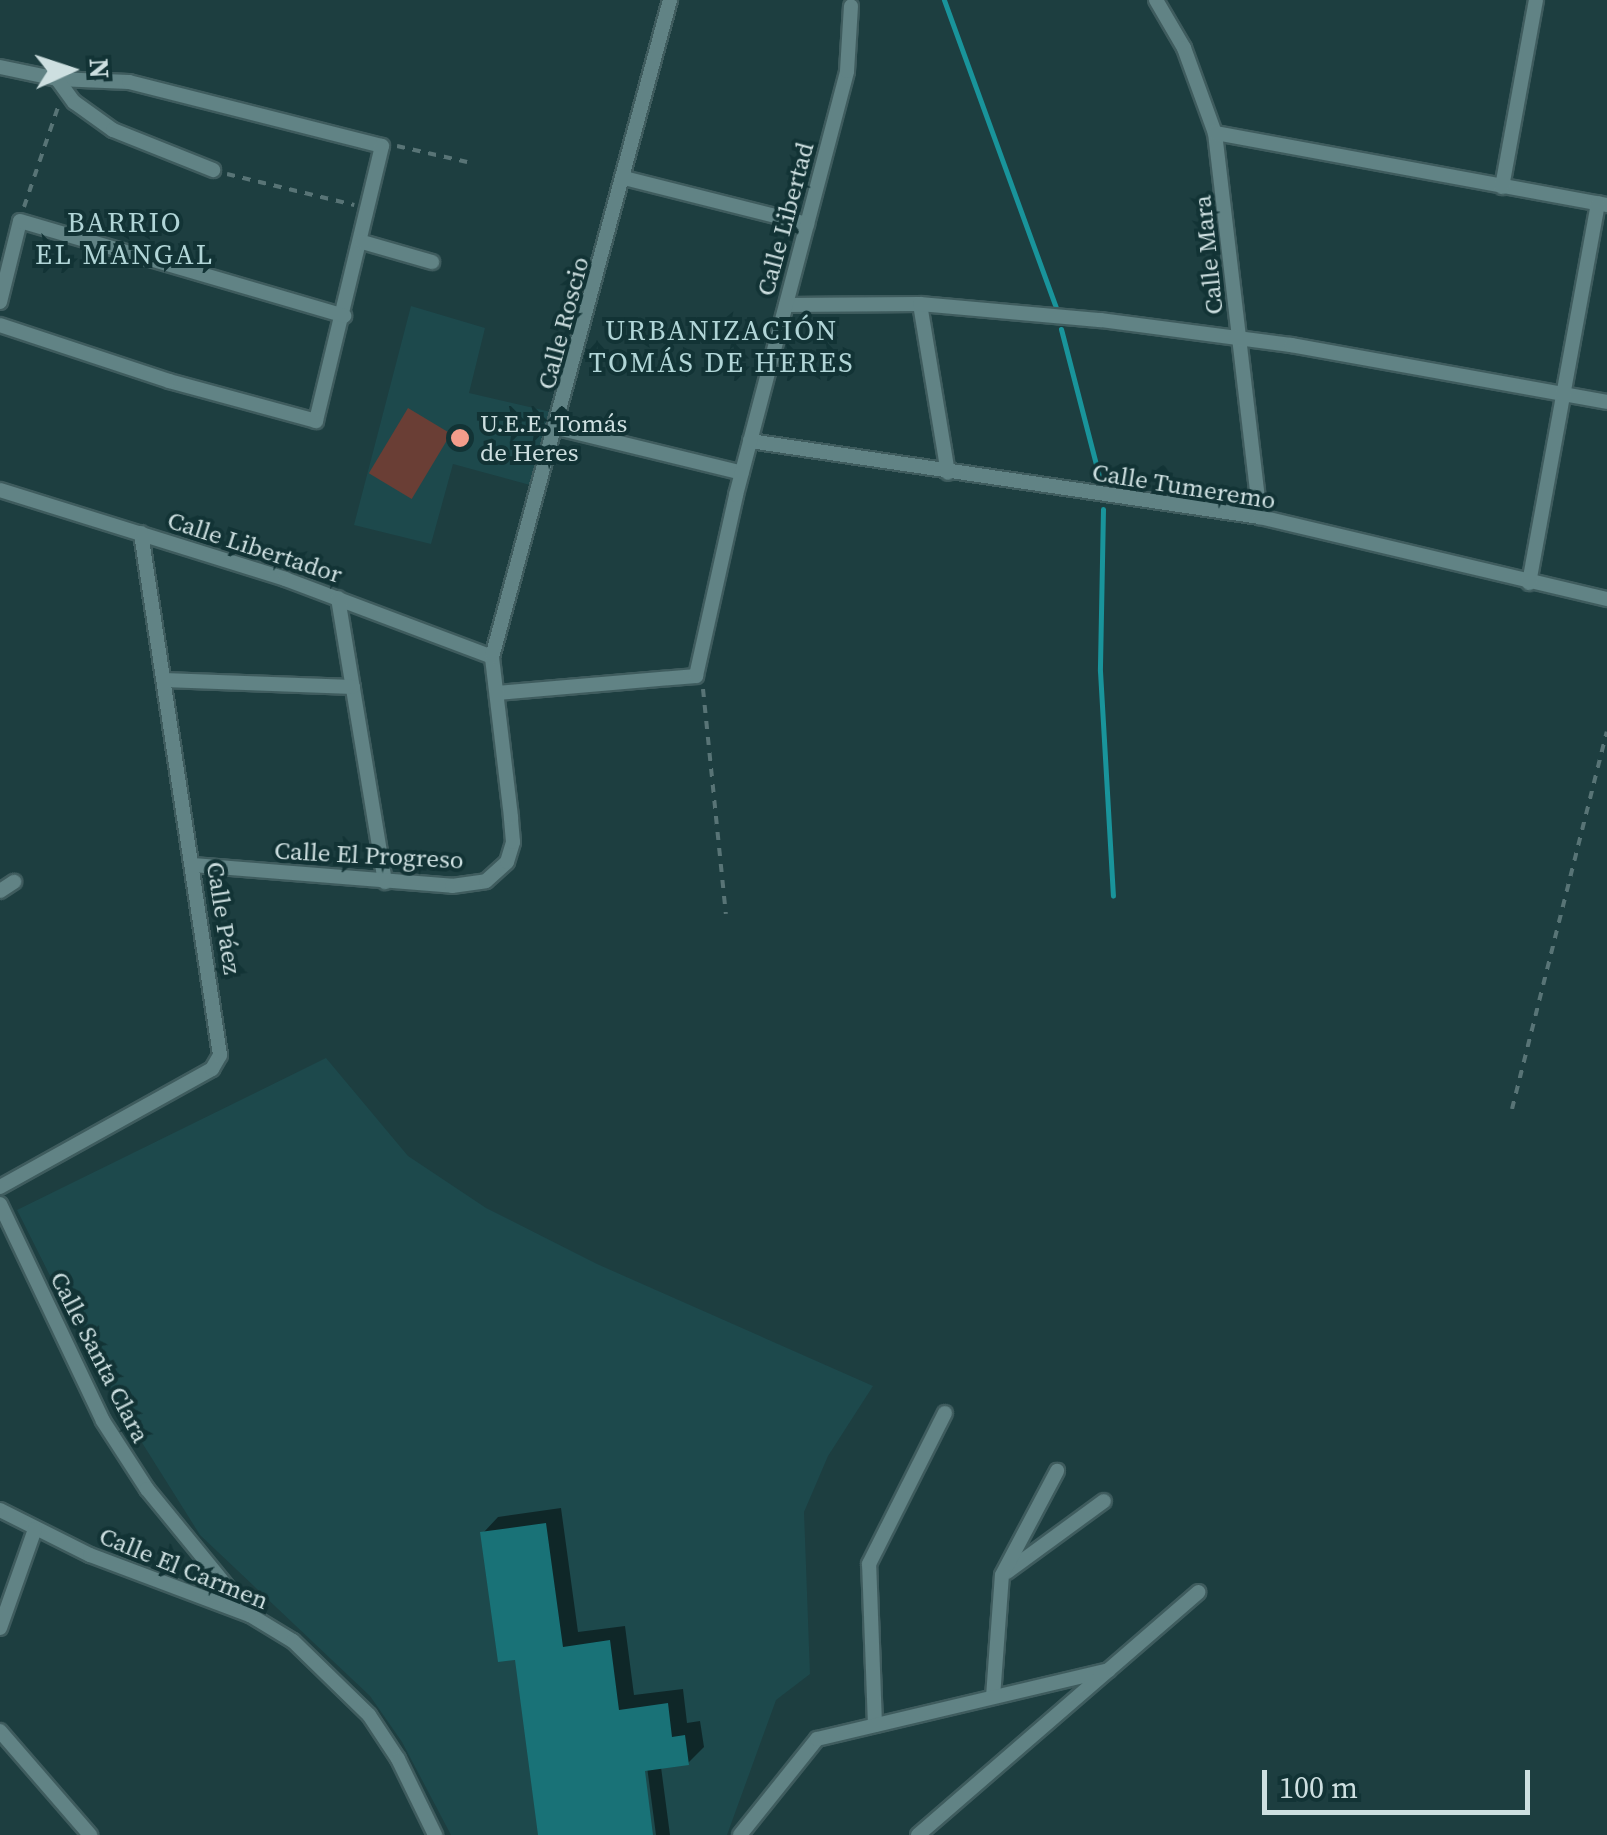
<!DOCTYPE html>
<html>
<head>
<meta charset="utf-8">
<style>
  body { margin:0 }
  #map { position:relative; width:1607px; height:1835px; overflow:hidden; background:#1d3e40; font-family:"Source Serif 4",serif }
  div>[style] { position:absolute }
  .built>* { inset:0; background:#1d494c }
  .green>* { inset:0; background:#6a3e35; transform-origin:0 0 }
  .shadow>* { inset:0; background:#0007 }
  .stream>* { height:5px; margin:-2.5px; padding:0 2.5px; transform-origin:2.5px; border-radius:2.5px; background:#19949b }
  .building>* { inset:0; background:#197277 }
  .path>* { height:4px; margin-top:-2px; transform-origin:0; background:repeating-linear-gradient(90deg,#587476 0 8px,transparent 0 16px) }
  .roads { filter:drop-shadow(2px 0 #3f5c5e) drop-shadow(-2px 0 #3f5c5e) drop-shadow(0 2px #3f5c5e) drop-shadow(0 -2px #3f5c5e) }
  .minor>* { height:14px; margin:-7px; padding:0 7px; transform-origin:7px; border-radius:7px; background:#618385 }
  .dots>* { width:28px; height:28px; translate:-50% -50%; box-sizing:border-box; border:5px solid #123335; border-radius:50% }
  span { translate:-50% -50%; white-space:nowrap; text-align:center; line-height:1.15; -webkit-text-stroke:8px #123335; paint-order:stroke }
  .street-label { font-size:25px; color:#cddfe0 }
  .poi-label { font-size:25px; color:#cddfe0 }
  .left { translate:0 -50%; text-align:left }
  .neighbourhood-label { font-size:28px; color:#b1d5d7; letter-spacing:2.5px }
  .north { position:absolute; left:20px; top:20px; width:100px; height:100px; -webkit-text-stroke:8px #123335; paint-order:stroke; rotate:87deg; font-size:28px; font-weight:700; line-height:40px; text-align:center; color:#cddfe0 }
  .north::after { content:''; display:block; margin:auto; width:35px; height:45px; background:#cddfe0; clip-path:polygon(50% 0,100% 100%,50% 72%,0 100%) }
  .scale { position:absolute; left:1262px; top:1770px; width:268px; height:45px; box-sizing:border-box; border:5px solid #cddfe0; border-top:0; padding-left:12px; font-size:30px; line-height:35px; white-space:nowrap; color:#cddfe0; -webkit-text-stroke:8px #123335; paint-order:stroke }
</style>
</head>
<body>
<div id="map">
  <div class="built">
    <div style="clip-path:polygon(411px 306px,485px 328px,469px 393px,551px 412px,530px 485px,453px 464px,431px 544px,354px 525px)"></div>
    <div style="clip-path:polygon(326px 1058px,408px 1156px,486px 1208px,597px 1264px,873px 1386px,828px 1456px,804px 1512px,810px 1674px,776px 1700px,727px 1835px,451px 1835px,402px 1742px,370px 1696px,200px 1535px,102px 1379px,17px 1210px)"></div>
  </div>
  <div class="green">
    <div style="left:408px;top:408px;width:50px;height:76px;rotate:31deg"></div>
  </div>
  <div class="shadow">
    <div style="clip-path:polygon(561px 1508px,578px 1632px,625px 1626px,634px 1695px,683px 1689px,687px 1723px,700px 1721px,704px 1747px,688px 1763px,661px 1767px,670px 1835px,656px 1835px,646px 1759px,641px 1759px,651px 1835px,541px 1835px,517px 1657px,483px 1533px,498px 1517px)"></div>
  </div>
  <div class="stream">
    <div style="left:944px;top:0;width:328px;rotate:70deg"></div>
    <div style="left:1061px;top:329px;width:160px;rotate:75.5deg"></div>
    <div style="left:1103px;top:509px;width:162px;rotate:91.1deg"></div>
    <div style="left:1100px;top:671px;width:225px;rotate:86.7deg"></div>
  </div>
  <div class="building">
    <div style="clip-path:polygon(546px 1523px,563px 1647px,610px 1640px,619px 1710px,668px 1703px,672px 1737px,685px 1735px,689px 1765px,645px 1771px,653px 1835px,538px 1835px,515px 1660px,498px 1662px,480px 1532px)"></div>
  </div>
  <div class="path">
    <div style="left:397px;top:146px;width:72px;rotate:12.9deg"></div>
    <div style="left:227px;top:174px;width:131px;rotate:13.7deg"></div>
    <div style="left:24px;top:207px;width:106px;rotate:-71.2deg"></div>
    <div style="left:703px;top:689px;width:226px;rotate:84.2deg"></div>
    <div style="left:1512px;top:1109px;width:389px;rotate:-75.9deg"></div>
  </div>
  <div class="roads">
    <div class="minor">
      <div style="left:1156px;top:0;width:56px;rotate:59.7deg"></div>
      <div style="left:1184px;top:48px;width:90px;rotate:70deg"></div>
      <div style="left:1215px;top:133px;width:387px;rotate:83.3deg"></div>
      <div style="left:0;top:67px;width:58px;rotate:11.9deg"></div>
      <div style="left:57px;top:79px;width:72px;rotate:2.4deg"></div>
      <div style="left:129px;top:82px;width:261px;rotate:14.2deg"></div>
      <div style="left:382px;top:146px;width:283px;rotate:103.5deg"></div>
      <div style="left:316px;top:421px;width:152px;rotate:-164.8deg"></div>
      <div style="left:169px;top:381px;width:178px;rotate:-161.7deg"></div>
      <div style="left:57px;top:79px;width:29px;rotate:54deg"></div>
      <div style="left:74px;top:102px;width:48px;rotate:35.7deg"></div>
      <div style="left:113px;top:130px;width:108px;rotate:21.8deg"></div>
      <div style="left:1215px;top:133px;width:399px;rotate:10.4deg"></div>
      <div style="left:624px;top:178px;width:189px;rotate:14.1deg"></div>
      <div style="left:1502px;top:187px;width:190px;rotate:-79.7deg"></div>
      <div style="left:362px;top:242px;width:73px;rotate:15.9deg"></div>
      <div style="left:0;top:302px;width:83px;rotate:-76.1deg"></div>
      <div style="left:20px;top:221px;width:338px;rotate:16.3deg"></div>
      <div style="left:920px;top:304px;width:171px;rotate:80.6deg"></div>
      <div style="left:786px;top:305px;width:134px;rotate:-0.4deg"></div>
      <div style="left:920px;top:304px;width:182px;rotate:5.1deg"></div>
      <div style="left:1101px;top:320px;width:192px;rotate:7.5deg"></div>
      <div style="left:1291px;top:345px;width:321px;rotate:10.2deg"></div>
      <div style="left:558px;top:428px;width:189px;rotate:13.7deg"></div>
      <div style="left:750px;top:441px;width:516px;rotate:8.48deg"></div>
      <div style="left:1260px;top:517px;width:357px;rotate:13.3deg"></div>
      <div style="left:0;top:490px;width:299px;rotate:17.3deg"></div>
      <div style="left:285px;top:579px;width:221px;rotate:20.6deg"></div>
      <div style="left:1529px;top:583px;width:386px;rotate:-79.7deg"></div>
      <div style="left:338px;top:598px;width:288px;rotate:80.6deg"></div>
      <div style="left:164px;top:680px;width:189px;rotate:2.1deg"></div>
      <div style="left:497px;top:693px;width:200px;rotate:-4.9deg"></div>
      <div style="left:696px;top:676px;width:185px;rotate:-77.5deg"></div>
      <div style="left:736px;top:495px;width:438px;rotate:-75.3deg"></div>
      <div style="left:847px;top:71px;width:65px;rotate:-86.5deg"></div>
      <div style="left:193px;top:865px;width:260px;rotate:4.6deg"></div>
      <div style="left:452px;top:886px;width:34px;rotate:-8deg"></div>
      <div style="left:486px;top:881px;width:28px;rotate:-42deg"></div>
      <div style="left:507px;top:862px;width:21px;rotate:-73deg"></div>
      <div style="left:513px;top:842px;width:25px;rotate:-95deg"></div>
      <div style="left:511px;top:817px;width:161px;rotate:-96.8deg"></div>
      <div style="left:492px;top:657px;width:681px;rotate:-74.84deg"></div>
      <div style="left:0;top:891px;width:17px;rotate:-33deg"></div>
      <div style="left:0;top:1187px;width:243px;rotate:-29.1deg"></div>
      <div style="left:212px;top:1069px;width:16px;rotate:-60deg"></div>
      <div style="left:220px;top:1055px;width:528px;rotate:-98.61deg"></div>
      <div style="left:0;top:1204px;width:240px;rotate:64.6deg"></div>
      <div style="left:103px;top:1421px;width:81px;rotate:57.1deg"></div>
      <div style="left:147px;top:1489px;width:163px;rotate:50.7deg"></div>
      <div style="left:0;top:1510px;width:101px;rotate:26.6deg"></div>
      <div style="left:90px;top:1555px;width:171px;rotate:20.6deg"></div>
      <div style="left:250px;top:1615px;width:50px;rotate:31.2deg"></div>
      <div style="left:293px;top:1641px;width:106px;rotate:44.2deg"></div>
      <div style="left:369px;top:1715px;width:53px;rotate:56.6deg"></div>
      <div style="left:398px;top:1759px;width:85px;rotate:64deg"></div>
      <div style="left:1007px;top:1572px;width:120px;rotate:-36.2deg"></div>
      <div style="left:0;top:1628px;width:105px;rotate:-70.5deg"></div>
      <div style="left:993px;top:1697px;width:122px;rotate:-85.8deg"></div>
      <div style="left:1002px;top:1575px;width:118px;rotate:-62.1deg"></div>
      <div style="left:875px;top:1725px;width:161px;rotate:-92.1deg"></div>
      <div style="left:869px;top:1564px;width:169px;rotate:-63.3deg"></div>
      <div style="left:0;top:1731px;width:138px;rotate:49.1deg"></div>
      <div style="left:740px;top:1835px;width:123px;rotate:-51.3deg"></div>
      <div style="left:817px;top:1739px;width:300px;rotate:-13.3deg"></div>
      <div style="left:918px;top:1835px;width:371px;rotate:-40.9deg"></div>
    </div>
  </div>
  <div class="dots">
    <div style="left:460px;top:438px;background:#f49d8b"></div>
  </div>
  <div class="street-label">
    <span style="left:785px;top:219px;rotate:-75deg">Calle Libertad</span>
    <span style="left:1208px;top:255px;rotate:-96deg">Calle Mara</span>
    <span style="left:563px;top:323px;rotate:-75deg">Calle Roscio</span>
    <span style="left:1184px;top:486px;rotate:9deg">Calle Tumeremo</span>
    <span style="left:255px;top:547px;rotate:18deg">Calle Libertador</span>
    <span style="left:369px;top:855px;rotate:3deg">Calle El Progreso</span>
    <span style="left:224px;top:918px;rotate:81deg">Calle Páez</span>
    <span style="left:100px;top:1357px;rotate:63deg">Calle Santa Clara</span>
    <span style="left:184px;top:1568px;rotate:22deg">Calle El Carmen</span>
  </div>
  <div class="poi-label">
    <span class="left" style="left:480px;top:438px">U.E.E. Tomás<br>de Heres</span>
  </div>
  <div class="neighbourhood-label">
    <span style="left:125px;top:238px">BARRIO<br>EL MANGAL</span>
    <span style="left:722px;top:346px">URBANIZACIÓN<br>TOMÁS DE HERES</span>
  </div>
  <div class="north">N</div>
  <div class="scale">100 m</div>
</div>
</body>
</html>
